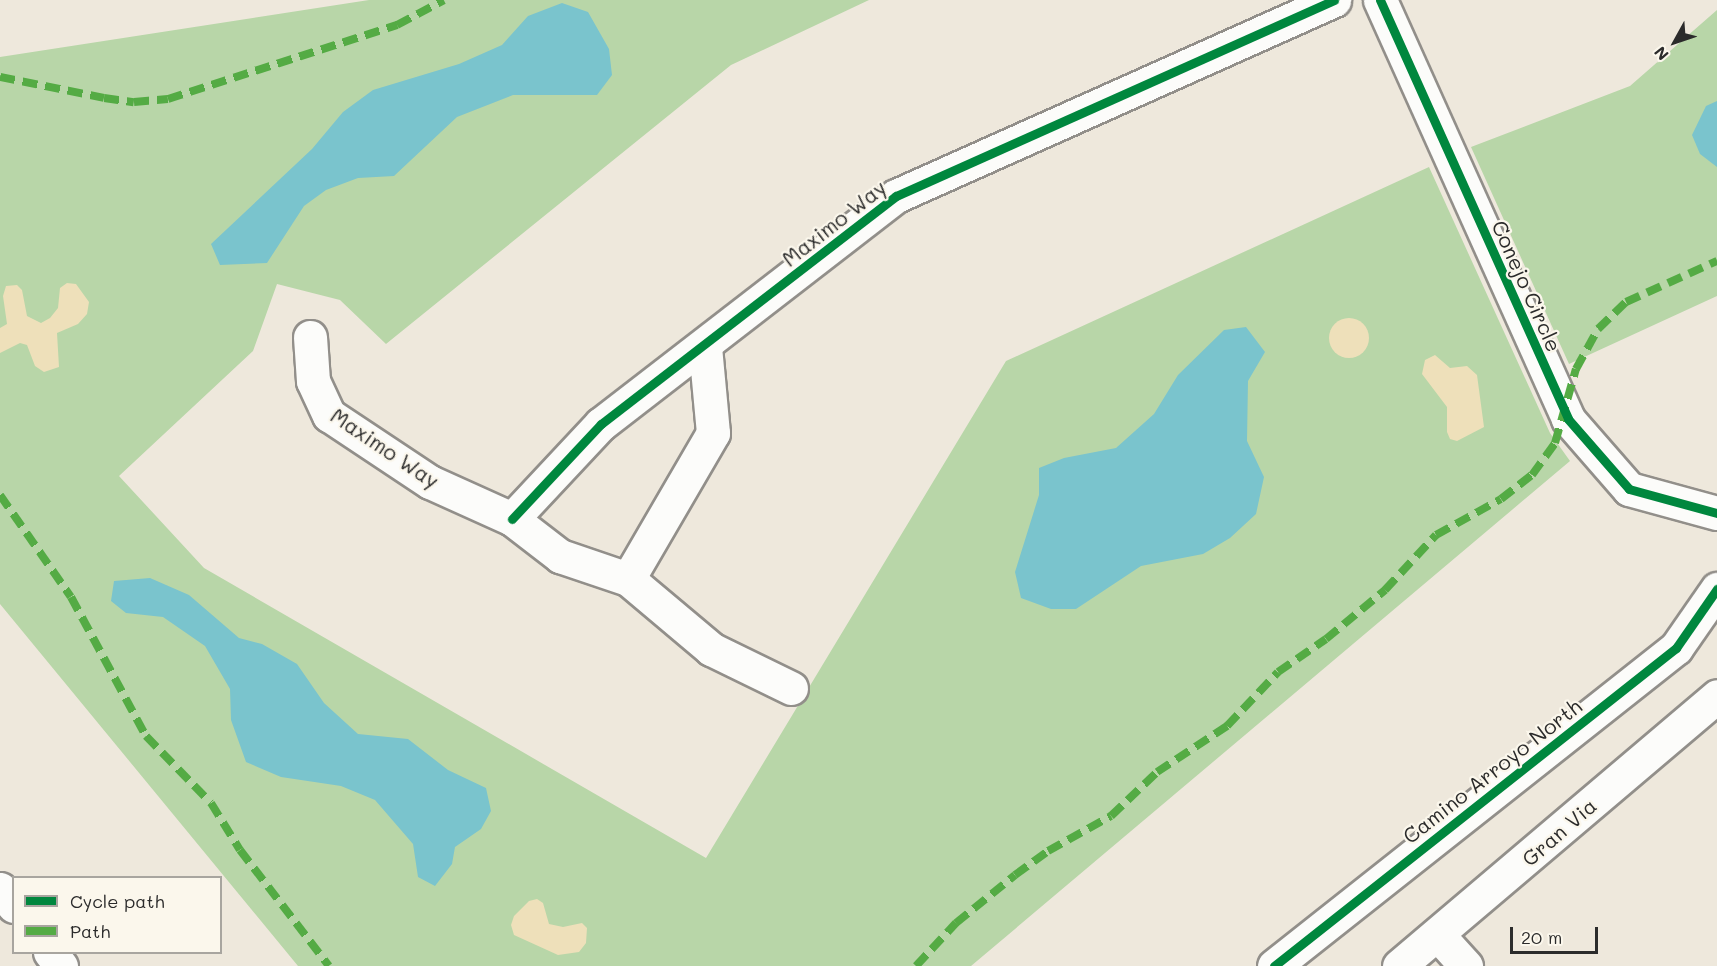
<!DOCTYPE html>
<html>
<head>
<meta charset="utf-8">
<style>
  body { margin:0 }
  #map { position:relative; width:1717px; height:966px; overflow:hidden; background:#eee8dc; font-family:Mali,sans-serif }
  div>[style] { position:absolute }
  .green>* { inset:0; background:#b8d6a8 }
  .sand>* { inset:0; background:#eee0ba }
  .round { border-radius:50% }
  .water>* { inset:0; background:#7ac4cd }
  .roads { filter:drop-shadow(2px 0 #928f8a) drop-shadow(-2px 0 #928f8a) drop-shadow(0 2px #928f8a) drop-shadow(0 -2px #928f8a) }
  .minor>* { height:33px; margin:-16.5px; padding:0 16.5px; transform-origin:16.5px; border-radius:16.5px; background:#fcfcfa }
  .quiet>* { height:8px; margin-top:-4px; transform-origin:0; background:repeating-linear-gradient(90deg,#54ab44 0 15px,transparent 0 23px) }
  .cycleway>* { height:9px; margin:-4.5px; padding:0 4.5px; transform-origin:4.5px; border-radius:4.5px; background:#00873e }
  span { translate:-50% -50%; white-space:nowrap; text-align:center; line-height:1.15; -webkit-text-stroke:4.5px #fbf7ec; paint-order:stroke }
  .street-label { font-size:21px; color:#2b2b2b }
  .legend { position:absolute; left:12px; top:876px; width:210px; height:78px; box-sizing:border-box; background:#fbf7ec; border:2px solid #a8a59f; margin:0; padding:8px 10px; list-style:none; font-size:18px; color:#2b2b2b }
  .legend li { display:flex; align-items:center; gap:12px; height:30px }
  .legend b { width:30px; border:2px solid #a8a59f }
  .north { position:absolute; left:1645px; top:12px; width:60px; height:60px; -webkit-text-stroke:4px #fbf7ec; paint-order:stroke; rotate:230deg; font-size:16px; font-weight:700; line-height:24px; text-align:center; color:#2b2b2b }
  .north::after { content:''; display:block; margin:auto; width:21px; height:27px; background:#2b2b2b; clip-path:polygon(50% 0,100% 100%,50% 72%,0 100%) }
  .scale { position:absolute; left:1510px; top:927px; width:88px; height:27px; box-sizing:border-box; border:3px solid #2b2b2b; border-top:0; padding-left:8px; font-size:18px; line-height:21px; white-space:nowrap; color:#2b2b2b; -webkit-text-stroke:4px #fbf7ec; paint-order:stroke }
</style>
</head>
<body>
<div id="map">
  <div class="green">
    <div style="clip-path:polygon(369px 0,869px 0,731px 65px,386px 344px,340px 300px,277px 284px,253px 351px,119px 476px,204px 568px,706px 858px,1006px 361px,1429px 167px,1550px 433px,1570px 461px,971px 966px,298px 966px,0 604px,0 57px)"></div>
    <div style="clip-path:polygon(1717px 10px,1717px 296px,1569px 364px,1471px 147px,1630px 86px)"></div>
  </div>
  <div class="sand">
    <div style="clip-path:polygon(67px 283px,76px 284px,89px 302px,87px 314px,78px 324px,57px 333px,59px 367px,44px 372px,35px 366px,27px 345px,20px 343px,0 353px,0 328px,7px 324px,3px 296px,6px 286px,17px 285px,22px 290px,27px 316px,41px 323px,50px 318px,58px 308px,60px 288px)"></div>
    <div class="round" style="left:1329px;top:318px;width:40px;height:40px"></div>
    <div style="clip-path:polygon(1435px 355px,1450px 368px,1467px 366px,1477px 375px,1484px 427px,1457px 441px,1450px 439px,1447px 432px,1447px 407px,1422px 374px,1425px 360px)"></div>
    <div style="clip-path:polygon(537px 899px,543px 903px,549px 924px,563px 927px,582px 923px,587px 928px,586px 943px,579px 952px,558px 955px,514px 935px,511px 925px,514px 916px,529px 901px)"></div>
  </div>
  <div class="water">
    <div style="clip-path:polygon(562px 3px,588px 12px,609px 49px,612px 75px,597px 95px,513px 95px,457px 117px,394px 176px,358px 178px,326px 190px,304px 206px,267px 263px,220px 265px,211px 244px,312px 149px,343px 112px,373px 90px,459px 64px,502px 45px,528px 16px)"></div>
    <div style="clip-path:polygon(1717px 101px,1717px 167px,1700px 154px,1692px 135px,1706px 106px)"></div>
    <div style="clip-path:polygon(1246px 327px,1265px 352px,1248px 381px,1247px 441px,1264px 477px,1256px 514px,1230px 538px,1203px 554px,1141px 566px,1076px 609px,1051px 609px,1021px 598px,1015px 572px,1039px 495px,1039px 468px,1064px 458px,1116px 448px,1154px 414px,1178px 375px,1224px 330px)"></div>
    <div style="clip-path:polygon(150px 578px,189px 595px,239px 638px,262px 644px,297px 664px,324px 703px,358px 734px,408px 739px,448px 770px,486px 788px,491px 811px,481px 829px,455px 847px,452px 864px,435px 886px,418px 877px,413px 844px,375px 800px,341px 786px,281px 777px,246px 762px,231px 720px,230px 689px,205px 646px,163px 617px,126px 613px,111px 601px,114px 581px)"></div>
  </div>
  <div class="roads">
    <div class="minor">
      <div style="left:1380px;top:0;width:459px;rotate:65.8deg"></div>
      <div style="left:1568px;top:419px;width:93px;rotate:48.9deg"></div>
      <div style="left:1629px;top:489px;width:91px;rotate:15.3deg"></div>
      <div style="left:310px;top:337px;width:44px;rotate:86.1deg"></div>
      <div style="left:313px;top:381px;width:38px;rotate:65deg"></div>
      <div style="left:329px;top:415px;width:121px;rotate:33.6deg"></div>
      <div style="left:430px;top:482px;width:90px;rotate:24.3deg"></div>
      <div style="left:512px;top:519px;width:61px;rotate:37.6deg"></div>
      <div style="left:560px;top:556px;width:72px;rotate:18.7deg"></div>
      <div style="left:628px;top:579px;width:109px;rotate:40.1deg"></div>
      <div style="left:711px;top:649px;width:89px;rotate:26deg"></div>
      <div style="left:512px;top:519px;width:130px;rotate:-46.9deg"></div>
      <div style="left:601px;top:424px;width:373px;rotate:-37.7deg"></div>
      <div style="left:896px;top:196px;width:480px;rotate:-24.1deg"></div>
      <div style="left:628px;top:579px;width:169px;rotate:-59.8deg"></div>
      <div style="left:713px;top:433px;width:86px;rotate:-95.3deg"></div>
      <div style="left:0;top:889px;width:22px;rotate:51deg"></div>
      <div style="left:1438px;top:935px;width:42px;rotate:47.9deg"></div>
      <div style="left:50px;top:952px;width:18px;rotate:52deg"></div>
      <div style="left:1274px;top:966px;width:513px;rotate:-38.35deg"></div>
      <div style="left:1676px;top:648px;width:72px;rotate:-55.2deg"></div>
      <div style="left:1399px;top:966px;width:417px;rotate:-40.3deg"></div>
    </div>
  </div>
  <div class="quiet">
    <div style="left:0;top:77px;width:106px;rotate:11.4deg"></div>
    <div style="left:104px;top:98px;width:30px;rotate:8deg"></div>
    <div style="left:134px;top:102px;width:34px;rotate:-5deg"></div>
    <div style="left:168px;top:99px;width:241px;rotate:-17.9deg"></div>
    <div style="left:397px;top:25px;width:53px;rotate:-28deg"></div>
    <div style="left:0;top:495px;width:124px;rotate:55.2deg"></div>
    <div style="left:71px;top:597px;width:158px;rotate:61.7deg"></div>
    <div style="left:146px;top:736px;width:93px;rotate:45.9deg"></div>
    <div style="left:211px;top:803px;width:55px;rotate:58.3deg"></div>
    <div style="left:240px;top:850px;width:146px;rotate:52.5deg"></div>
    <div style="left:916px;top:966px;width:59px;rotate:-47.1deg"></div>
    <div style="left:956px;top:923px;width:76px;rotate:-39.1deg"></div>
    <div style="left:1015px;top:875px;width:41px;rotate:-36deg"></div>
    <div style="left:1048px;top:851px;width:72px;rotate:-29.1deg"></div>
    <div style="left:1111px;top:816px;width:64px;rotate:-43.7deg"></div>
    <div style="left:1157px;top:772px;width:84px;rotate:-33.3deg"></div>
    <div style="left:1227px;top:726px;width:74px;rotate:-46.6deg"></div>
    <div style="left:1278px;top:672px;width:58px;rotate:-34.5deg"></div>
    <div style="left:1326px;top:639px;width:77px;rotate:-39.7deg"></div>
    <div style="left:1385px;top:590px;width:75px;rotate:-47.2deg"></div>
    <div style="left:1436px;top:535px;width:74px;rotate:-29deg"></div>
    <div style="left:1501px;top:499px;width:39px;rotate:-38deg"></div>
    <div style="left:1532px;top:475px;width:39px;rotate:-54deg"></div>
    <div style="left:1555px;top:443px;width:77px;rotate:-74.2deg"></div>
    <div style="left:1576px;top:369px;width:46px;rotate:-61.2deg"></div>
    <div style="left:1598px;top:329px;width:39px;rotate:-44deg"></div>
    <div style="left:1626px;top:302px;width:100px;rotate:-24.3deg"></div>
  </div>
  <div class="cycleway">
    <div style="left:1380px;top:0;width:459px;rotate:65.8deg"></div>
    <div style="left:1568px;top:419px;width:93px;rotate:48.9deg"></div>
    <div style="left:1629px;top:489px;width:91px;rotate:15.3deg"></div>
    <div style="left:512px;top:519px;width:130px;rotate:-46.9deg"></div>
    <div style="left:601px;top:424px;width:373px;rotate:-37.7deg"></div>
    <div style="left:896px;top:196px;width:480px;rotate:-24.1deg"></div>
    <div style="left:1274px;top:966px;width:513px;rotate:-38.35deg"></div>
    <div style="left:1676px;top:648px;width:72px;rotate:-55.2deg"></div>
  </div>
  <div class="street-label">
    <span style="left:834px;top:223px;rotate:-38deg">Maximo Way</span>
    <span style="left:1527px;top:286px;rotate:66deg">Conejo Circle</span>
    <span style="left:385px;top:448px;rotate:34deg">Maximo Way</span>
    <span style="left:1492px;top:771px;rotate:-38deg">Camino Arroyo North</span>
    <span style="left:1559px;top:832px;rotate:-41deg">Gran Via</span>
  </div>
  <ul class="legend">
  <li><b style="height:8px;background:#00873e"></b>Cycle path</li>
  <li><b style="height:8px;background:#54ab44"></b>Path</li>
  </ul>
  <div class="north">N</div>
  <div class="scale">20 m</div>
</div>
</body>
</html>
